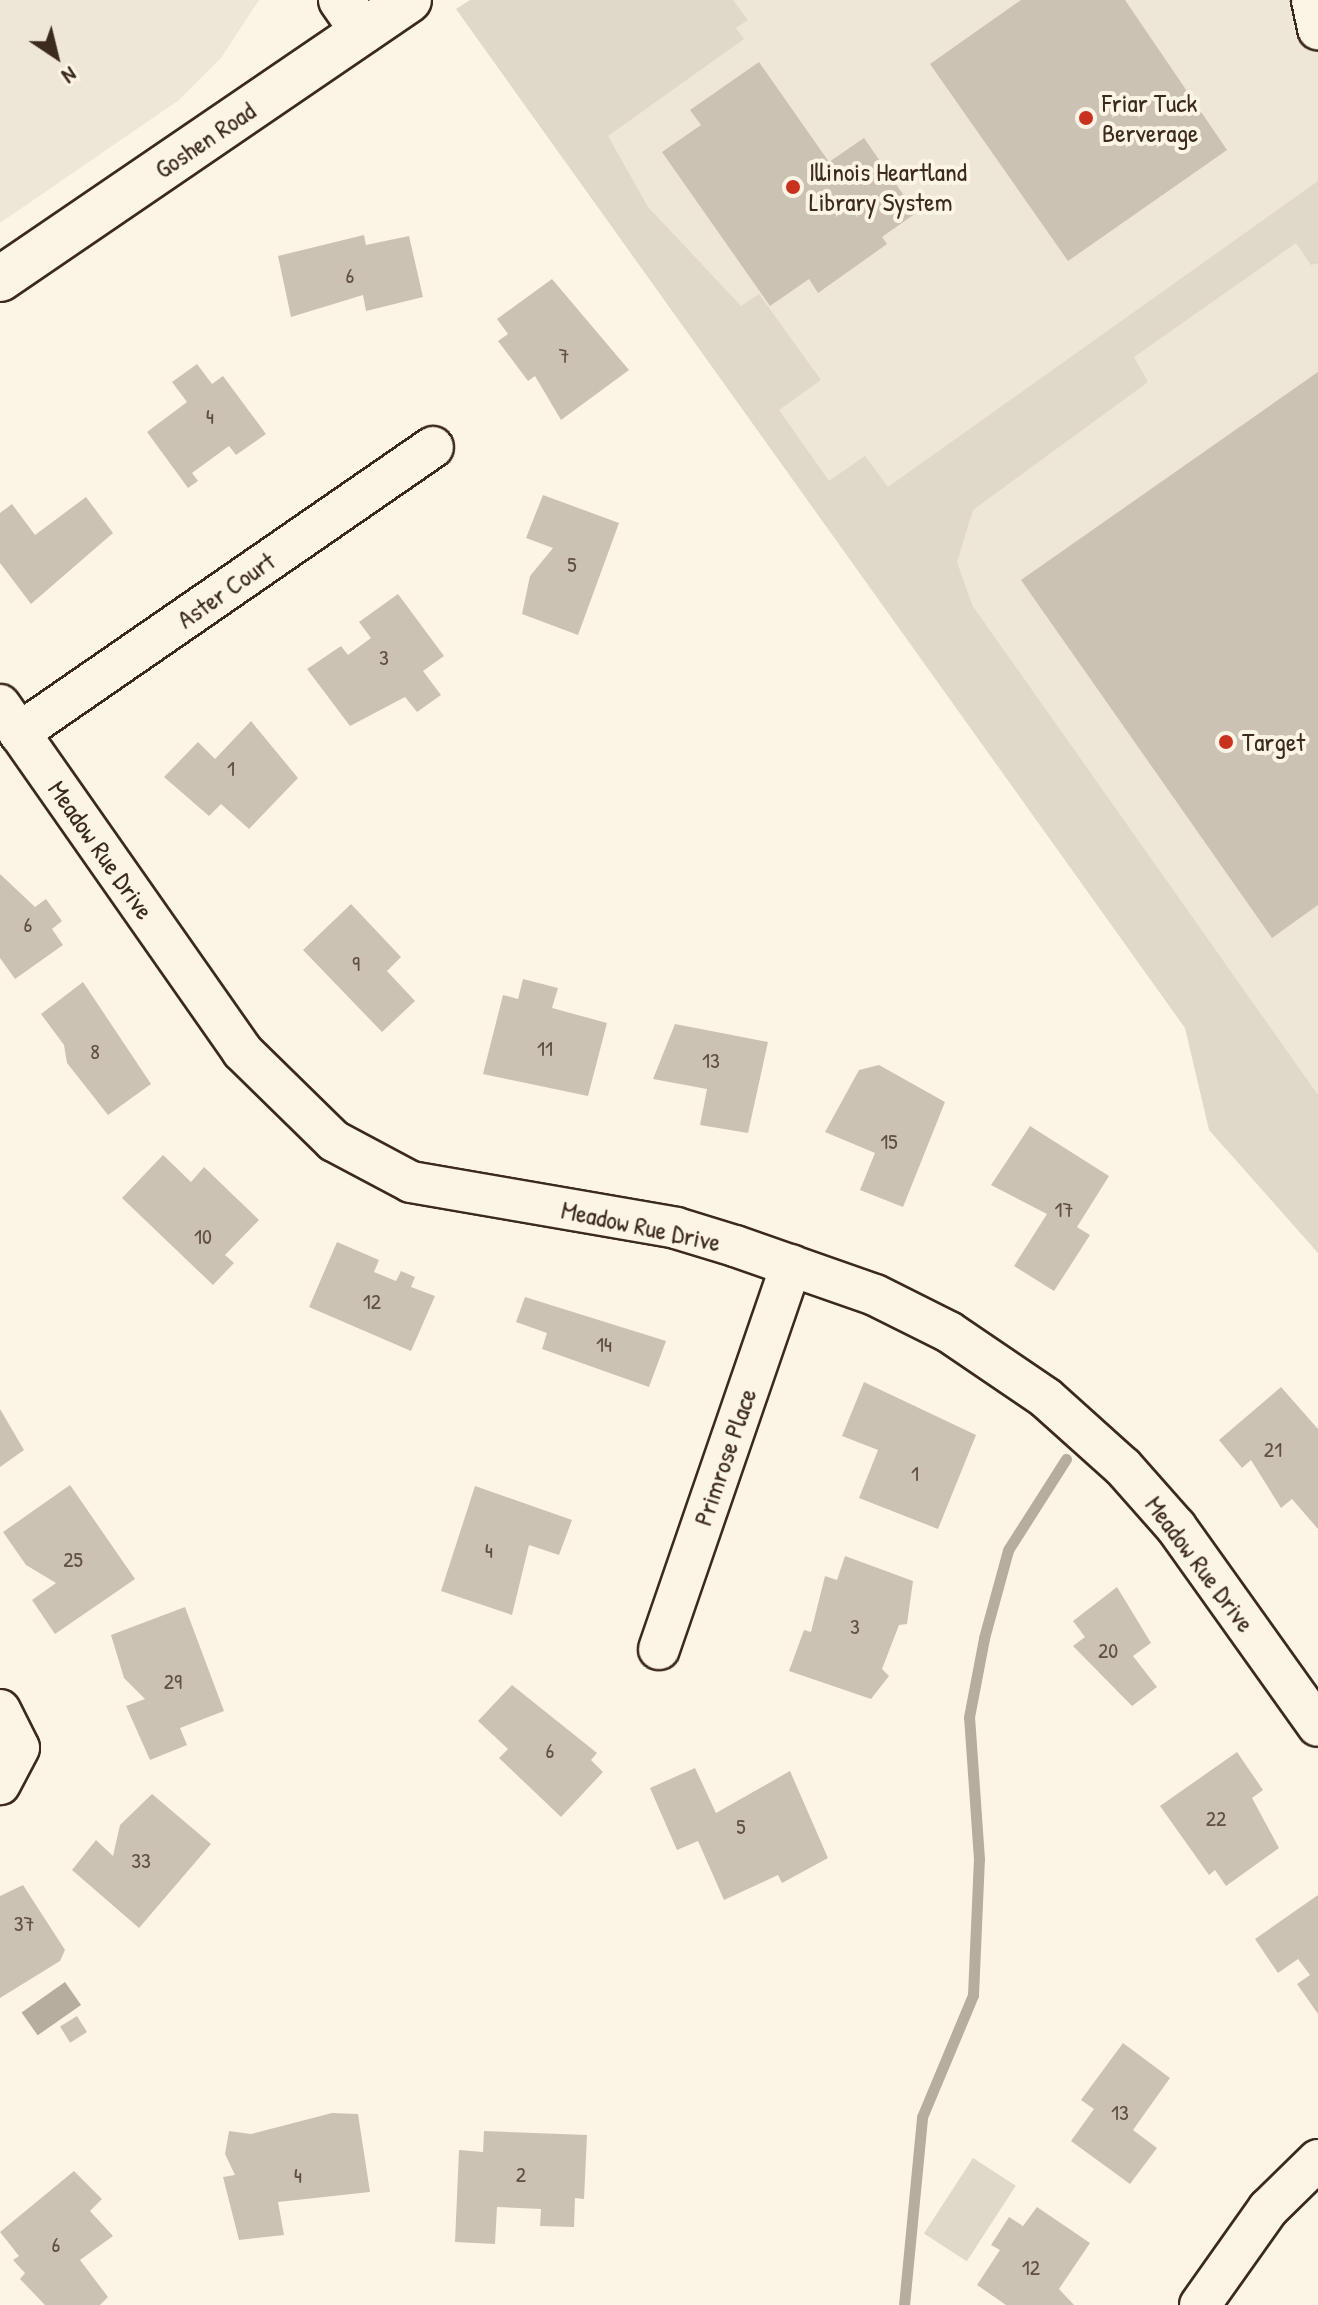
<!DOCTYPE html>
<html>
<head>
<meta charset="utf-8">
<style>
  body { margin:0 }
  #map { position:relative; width:1318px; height:2305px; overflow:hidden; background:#fcf5e5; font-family:"Patrick Hand",sans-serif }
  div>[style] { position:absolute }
  .built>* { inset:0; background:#eee6d6 }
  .green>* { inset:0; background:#e0d8c8; transform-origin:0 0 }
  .water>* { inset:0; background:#b7ad9e; transform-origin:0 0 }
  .stream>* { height:11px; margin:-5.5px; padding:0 5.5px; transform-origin:5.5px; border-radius:5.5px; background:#b7ad9e }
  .building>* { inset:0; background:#ccc2b3; transform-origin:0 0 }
  .roads { filter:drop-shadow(2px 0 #3b2a1e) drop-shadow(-2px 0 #3b2a1e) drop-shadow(0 2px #3b2a1e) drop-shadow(0 -2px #3b2a1e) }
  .street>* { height:40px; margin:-20px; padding:0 20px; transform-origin:20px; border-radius:20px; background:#fcf5e5 }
  .secondary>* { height:44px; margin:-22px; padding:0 22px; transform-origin:22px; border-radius:22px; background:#fcf5e5 }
  .dots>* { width:22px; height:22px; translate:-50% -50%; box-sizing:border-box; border:4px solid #fcf5e5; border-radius:50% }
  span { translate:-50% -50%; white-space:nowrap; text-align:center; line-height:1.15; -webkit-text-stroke:8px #fcf5e5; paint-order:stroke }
  .number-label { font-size:22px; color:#5f5043 }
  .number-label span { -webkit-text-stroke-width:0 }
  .poi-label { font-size:26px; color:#3b2a1e }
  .left { translate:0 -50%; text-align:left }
  .street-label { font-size:26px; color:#3b2a1e }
  .north { position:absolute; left:16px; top:16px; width:80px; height:80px; -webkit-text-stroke:6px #fcf5e5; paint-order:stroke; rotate:145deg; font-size:22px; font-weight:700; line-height:32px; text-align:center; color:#3b2a1e }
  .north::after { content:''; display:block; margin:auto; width:28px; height:36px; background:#3b2a1e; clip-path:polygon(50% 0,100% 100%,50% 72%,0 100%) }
</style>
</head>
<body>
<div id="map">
  <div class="built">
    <div style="clip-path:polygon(0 0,259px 0,221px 58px,179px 100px,0 223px)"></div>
    <div style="clip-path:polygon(472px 0,1318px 0,1318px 1200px)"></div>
  </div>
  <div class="green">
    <div style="clip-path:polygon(470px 0,733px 0,748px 20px,736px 28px,744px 39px,608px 136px,648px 207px,741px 306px,759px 294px,821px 380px,779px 410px,829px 481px,865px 456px,888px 487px,1318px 181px,1318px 263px,1311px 265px,1296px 243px,1134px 357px,1148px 382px,973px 510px,957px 562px,972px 605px,1318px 1095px,1318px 1253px,1209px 1130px,1185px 1028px,456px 9px)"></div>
    <div style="left:973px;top:2158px;width:51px;height:90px;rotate:33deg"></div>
  </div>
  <div class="water">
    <div style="left:65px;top:1982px;width:28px;height:53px;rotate:55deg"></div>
  </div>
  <div class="stream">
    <div style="left:904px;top:2305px;width:189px;rotate:-84.5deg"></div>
    <div style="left:922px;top:2117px;width:132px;rotate:-67.3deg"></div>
    <div style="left:973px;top:1995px;width:136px;rotate:-87.5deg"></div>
    <div style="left:979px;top:1859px;width:142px;rotate:-94deg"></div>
    <div style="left:969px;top:1717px;width:80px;rotate:-79.2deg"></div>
    <div style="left:984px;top:1638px;width:91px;rotate:-74.7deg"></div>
    <div style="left:1008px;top:1550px;width:108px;rotate:-57.5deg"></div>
  </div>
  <div class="building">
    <div style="clip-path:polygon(1021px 0,1125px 0,1227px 150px,1068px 261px,930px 64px)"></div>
    <div style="clip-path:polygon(759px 62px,829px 162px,864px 138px,916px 213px,882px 237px,887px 244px,818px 293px,809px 279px,770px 306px,662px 152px,701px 125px,690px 110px)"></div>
    <div style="clip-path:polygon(364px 235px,366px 245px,409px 236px,423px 297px,366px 311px,363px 295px,291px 317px,278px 256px)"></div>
    <div style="clip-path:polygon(552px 279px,629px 370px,561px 420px,535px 376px,528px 381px,498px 341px,508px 334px,497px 319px)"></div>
    <div style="clip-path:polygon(197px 364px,212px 384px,223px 376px,266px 434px,236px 455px,229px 446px,192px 473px,198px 481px,188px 488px,147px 432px,187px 402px,172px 382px)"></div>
    <div style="clip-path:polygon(1318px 372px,1318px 905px,1272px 938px,1021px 580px)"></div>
    <div style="clip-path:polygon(543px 495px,619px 523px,578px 635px,522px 614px,530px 576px,553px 548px,526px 538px)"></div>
    <div style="clip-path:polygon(86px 497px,113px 533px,31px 604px,0 563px,0 513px,12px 504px,35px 535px)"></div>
    <div style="clip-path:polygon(398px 594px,444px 656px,423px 671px,441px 695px,417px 712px,405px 697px,350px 726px,307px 669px,341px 646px,348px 655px,371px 638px,359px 622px)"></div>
    <div style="clip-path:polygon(251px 721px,298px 778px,249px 829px,221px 804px,209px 816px,164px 777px,198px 742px,215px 759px)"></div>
    <div style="clip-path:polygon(0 874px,35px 907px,46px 899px,62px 921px,52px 929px,63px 945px,15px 979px,0 958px)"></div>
    <div style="clip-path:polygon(351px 904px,401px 957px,387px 971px,415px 1001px,382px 1032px,303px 950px)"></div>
    <div style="clip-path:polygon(523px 979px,558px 988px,552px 1008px,607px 1023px,588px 1096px,483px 1074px,503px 995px,518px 999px)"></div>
    <div style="clip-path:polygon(83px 982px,151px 1084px,108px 1115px,67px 1063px,64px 1045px,41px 1014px)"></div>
    <div style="clip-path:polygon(675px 1024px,768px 1042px,748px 1133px,700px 1125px,707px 1089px,653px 1079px)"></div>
    <div style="clip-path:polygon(879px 1065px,945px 1102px,903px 1207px,860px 1190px,875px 1153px,825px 1132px,859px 1070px)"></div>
    <div style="clip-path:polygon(1030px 1126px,1109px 1176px,1077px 1227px,1090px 1235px,1054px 1291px,1014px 1266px,1047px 1214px,991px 1185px)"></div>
    <div style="clip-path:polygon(163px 1155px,191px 1182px,204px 1167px,259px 1220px,225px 1255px,234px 1263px,213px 1285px,122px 1198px)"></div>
    <div style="clip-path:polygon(337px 1242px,379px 1260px,374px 1272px,396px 1281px,401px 1271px,415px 1277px,411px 1287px,435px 1296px,411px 1351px,309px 1307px)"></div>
    <div style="clip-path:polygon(525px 1297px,666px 1341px,649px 1387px,542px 1349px,547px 1333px,516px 1322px)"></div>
    <div style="clip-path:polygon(864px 1382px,976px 1435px,938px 1529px,859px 1498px,878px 1450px,842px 1436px)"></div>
    <div style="clip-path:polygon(1281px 1387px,1318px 1429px,1318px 1529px,1292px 1499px,1281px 1508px,1251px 1460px,1242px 1468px,1219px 1440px)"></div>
    <div style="clip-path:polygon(0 1409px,24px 1450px,0 1467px)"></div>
    <div style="clip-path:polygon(70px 1485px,135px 1579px,55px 1634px,32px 1600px,56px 1583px,26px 1565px,3px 1532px)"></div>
    <div style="clip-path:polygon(475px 1486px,572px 1520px,559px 1555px,529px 1545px,512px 1615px,441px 1591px)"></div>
    <div style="clip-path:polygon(845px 1556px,913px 1581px,907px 1624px,899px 1625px,882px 1669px,889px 1676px,871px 1699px,789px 1671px,804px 1630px,811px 1632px,825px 1576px,837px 1580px)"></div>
    <div style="clip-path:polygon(1117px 1587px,1151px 1643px,1133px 1656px,1157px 1687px,1132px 1706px,1073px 1646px,1085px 1637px,1073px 1621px)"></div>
    <div style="clip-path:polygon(185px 1607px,224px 1711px,180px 1728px,187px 1745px,150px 1760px,126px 1706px,145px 1699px,124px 1678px,111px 1635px)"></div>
    <div style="clip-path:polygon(512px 1685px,597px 1753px,591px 1760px,603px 1772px,561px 1817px,499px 1758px,508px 1749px,478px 1721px)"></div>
    <div style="clip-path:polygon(1237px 1752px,1263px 1790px,1252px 1798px,1279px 1848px,1226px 1886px,1215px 1870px,1209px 1875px,1160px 1806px)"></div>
    <div style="clip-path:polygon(695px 1768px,716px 1813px,790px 1771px,828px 1858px,782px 1883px,778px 1875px,724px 1900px,698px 1841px,677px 1850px,650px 1788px)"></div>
    <div style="clip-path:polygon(152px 1794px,211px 1844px,139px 1928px,72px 1870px,96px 1840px,113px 1856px,120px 1825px)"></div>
    <div style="clip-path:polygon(23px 1885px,65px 1950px,60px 1961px,0 1998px,0 1896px)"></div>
    <div style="clip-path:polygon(1318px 1895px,1318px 2014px,1297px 1984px,1310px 1975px,1298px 1959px,1278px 1973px,1255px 1939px)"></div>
    <div style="left:77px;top:2016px;width:19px;height:20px;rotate:58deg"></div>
    <div style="clip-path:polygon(1123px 2043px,1170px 2078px,1133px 2130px,1157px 2148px,1130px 2184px,1071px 2141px,1094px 2109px,1081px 2100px)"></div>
    <div style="clip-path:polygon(332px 2113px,358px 2114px,370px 2192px,278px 2202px,284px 2235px,239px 2240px,223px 2177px,235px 2175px,225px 2154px,229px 2131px,251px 2134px)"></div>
    <div style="clip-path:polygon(484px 2131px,587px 2135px,584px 2199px,575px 2198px,574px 2227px,540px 2226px,541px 2209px,497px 2207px,495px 2244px,455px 2242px,459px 2150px,483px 2152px)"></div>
    <div style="clip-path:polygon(74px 2171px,102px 2199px,90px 2211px,113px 2236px,80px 2260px,108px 2297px,100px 2305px,45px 2305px,20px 2279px,25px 2273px,13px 2260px,19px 2256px,0 2232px)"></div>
    <div style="clip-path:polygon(1037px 2207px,1090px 2243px,1059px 2289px,1074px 2305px,1006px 2305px,977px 2285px,1000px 2250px,991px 2245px,1009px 2217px,1023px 2226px)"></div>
  </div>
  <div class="roads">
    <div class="street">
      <div style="left:1312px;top:0;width:30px;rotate:78deg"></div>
      <div style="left:0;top:705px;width:422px;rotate:55deg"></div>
      <div style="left:242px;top:1051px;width:129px;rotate:44.4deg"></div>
      <div style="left:334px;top:1141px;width:87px;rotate:28deg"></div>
      <div style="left:411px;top:1182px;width:269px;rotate:9.8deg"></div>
      <div style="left:676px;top:1228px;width:62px;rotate:17deg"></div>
      <div style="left:735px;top:1246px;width:148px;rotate:19.3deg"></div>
      <div style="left:875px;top:1295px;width:83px;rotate:26.6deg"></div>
      <div style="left:949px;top:1332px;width:117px;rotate:34.2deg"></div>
      <div style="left:1046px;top:1398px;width:103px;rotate:41.9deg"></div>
      <div style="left:1123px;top:1467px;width:80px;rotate:48.5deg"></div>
      <div style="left:1176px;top:1527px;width:244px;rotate:54.5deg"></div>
      <div style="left:19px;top:733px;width:503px;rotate:-34.64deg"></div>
      <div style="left:659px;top:1649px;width:406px;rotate:-71deg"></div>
      <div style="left:0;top:1710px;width:42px;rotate:63.4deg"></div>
      <div style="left:19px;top:1748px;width:41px;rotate:117.8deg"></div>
      <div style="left:1200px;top:2305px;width:118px;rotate:-54.7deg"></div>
      <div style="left:1268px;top:2209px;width:70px;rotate:-44.4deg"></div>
    </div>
    <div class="secondary">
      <div style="left:341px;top:0;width:38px;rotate:55deg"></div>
      <div style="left:0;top:279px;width:495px;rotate:-34.3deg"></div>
    </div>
  </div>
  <div class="dots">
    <div style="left:1086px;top:118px;background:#c8321e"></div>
    <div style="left:793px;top:187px;background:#c8321e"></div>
    <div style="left:1226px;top:742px;background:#c8321e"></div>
  </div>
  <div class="number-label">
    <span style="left:350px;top:276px">6</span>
    <span style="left:564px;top:356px">7</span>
    <span style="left:210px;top:417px">4</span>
    <span style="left:572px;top:565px">5</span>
    <span style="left:384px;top:658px">3</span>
    <span style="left:231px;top:769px">1</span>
    <span style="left:28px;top:925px">6</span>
    <span style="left:356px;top:964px">9</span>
    <span style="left:545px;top:1049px">11</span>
    <span style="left:95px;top:1052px">8</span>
    <span style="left:711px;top:1061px">13</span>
    <span style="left:889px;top:1142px">15</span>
    <span style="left:1064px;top:1210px">17</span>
    <span style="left:203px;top:1237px">10</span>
    <span style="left:372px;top:1302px">12</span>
    <span style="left:604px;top:1345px">14</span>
    <span style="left:1273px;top:1450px">21</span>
    <span style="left:915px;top:1474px">1</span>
    <span style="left:489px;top:1551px">4</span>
    <span style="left:73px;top:1560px">25</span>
    <span style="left:855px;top:1627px">3</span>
    <span style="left:1108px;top:1651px">20</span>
    <span style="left:173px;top:1682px">29</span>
    <span style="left:550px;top:1751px">6</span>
    <span style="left:1216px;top:1819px">22</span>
    <span style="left:741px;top:1827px">5</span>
    <span style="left:141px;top:1861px">33</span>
    <span style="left:24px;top:1924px">37</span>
    <span style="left:1120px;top:2113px">13</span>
    <span style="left:521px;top:2175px">2</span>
    <span style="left:298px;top:2176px">4</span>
    <span style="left:56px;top:2245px">6</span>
    <span style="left:1031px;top:2268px">12</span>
  </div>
  <div class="poi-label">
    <span class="left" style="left:1102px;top:118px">Friar Tuck<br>Berverage</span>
    <span class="left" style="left:809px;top:187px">Illinois Heartland<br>Library System</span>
    <span class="left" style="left:1242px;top:742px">Target</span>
  </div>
  <div class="street-label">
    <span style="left:205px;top:140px;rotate:-34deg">Goshen Road</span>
    <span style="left:226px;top:590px;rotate:-35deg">Aster Court</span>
    <span style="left:101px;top:850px;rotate:55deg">Meadow Rue Drive</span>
    <span style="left:641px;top:1226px;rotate:12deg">Meadow Rue Drive</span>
    <span style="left:725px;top:1457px;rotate:-71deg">Primrose Place</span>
    <span style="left:1200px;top:1564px;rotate:53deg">Meadow Rue Drive</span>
  </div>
  <div class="north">N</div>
</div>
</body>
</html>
